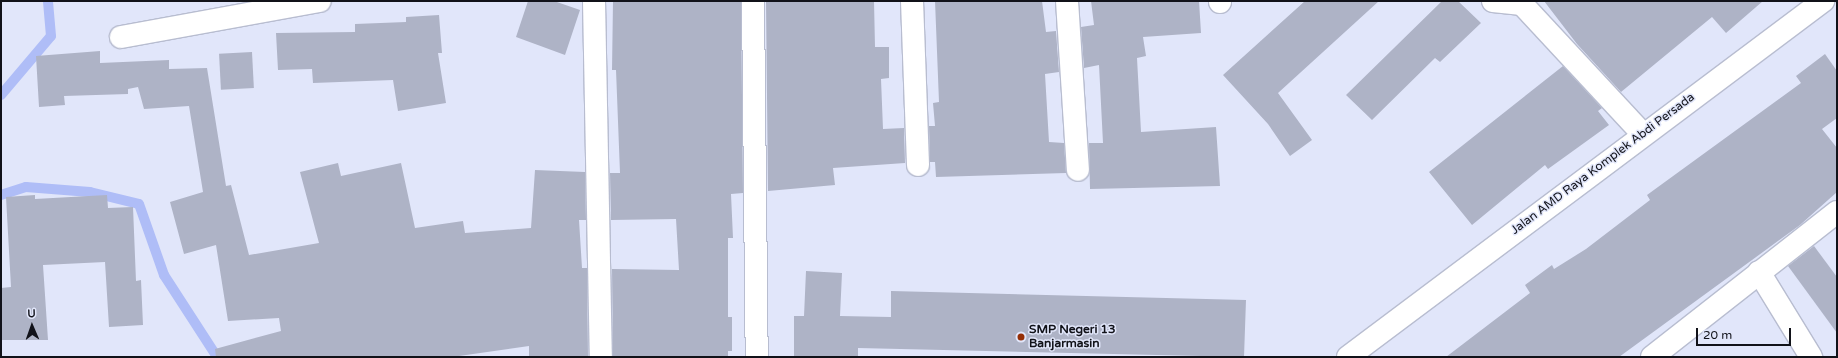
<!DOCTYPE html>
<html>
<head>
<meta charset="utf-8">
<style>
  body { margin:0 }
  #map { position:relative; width:1838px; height:358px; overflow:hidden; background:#e1e6fa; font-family:"Varela Round",sans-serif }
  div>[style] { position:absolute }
  .stream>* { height:10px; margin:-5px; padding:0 5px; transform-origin:5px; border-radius:5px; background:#afbdf7 }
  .building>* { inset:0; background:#aeb3c6; transform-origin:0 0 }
  .roads { filter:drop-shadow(1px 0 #b8bdd0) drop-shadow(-1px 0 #b8bdd0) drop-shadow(0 1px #b8bdd0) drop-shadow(0 -1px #b8bdd0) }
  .minor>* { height:22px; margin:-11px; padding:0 11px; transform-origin:11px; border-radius:11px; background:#fff }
  .dots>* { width:11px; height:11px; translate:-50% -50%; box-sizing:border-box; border:2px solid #e1e6fa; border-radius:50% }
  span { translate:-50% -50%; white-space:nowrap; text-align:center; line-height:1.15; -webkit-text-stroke:3px #e1e6fa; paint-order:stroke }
  .street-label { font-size:12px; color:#111219 }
  .poi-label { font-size:12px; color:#111219; font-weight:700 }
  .left { translate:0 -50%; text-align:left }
  .frame { position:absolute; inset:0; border:2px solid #111219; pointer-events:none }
  .north { position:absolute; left:12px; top:306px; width:40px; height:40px; -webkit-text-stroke:3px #e1e6fa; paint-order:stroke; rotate:358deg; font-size:11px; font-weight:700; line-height:16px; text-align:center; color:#111219 }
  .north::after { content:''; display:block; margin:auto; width:14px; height:18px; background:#111219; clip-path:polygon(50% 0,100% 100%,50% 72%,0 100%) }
  .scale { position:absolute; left:1696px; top:328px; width:95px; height:18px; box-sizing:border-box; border:2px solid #111219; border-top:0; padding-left:5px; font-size:12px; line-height:14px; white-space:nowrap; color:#111219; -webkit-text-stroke:3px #e1e6fa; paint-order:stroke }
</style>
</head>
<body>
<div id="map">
  <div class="stream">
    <div style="left:1px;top:95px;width:77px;rotate:-49.7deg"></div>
    <div style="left:51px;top:36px;width:35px;rotate:-95deg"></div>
    <div style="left:1px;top:195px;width:26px;rotate:-18deg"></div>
    <div style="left:26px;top:187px;width:64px;rotate:4.5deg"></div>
    <div style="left:90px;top:192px;width:50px;rotate:13.8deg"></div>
    <div style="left:139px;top:204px;width:75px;rotate:70.6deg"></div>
    <div style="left:164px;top:275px;width:98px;rotate:57.1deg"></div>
  </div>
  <div class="building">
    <div style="clip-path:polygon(528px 1px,554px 1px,580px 10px,565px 55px,516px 37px)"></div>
    <div style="clip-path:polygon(613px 1px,741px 1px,743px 193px,731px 194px,733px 238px,728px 238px,728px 317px,732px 317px,732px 351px,728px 351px,728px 357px,613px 357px,612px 269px,679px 270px,676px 219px,611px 220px,610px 173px,620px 173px,616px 70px,612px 70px)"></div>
    <div style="clip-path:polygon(766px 1px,874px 1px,875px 47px,889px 47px,889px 78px,881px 79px,883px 129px,904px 128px,905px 163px,833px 168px,835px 185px,768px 191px)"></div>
    <div style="clip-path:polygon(935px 1px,1042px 1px,1046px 32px,1056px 31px,1059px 72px,1045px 74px,1049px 142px,1064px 143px,1066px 173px,936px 177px,935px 162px,930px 162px,929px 126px,935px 126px,933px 103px,939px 102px)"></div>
    <div style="clip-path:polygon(1091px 1px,1199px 1px,1201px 33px,1143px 37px,1146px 56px,1137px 58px,1141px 132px,1216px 127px,1220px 186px,1090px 189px,1089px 143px,1103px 143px,1099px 65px,1084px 68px,1081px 27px,1094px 25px)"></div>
    <div style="clip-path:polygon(1305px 1px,1379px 1px,1278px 93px,1312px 140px,1290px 156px,1268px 124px,1223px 75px)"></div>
    <div style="clip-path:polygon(1442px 1px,1458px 1px,1481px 23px,1440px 62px,1435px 58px,1372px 120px,1346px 95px)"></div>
    <div style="clip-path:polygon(1544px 1px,1763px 1px,1726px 33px,1712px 17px,1621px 92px,1577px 44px)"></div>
    <div style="clip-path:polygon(439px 15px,442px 53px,438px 53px,446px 103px,398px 111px,393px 80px,313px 83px,312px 69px,278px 70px,276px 33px,355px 32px,355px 24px,406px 22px,406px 17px)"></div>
    <div style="clip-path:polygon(100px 51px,100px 63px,169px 60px,169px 69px,207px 68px,226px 186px,231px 185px,249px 255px,319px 243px,300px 172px,338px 163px,341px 176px,401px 163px,415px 228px,463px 221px,465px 233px,531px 228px,535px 170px,585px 172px,586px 220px,579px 220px,582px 268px,587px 268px,588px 357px,529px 357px,529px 346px,452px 357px,216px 357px,215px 349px,281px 331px,279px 318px,228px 321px,216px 245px,184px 254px,170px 202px,203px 192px,189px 106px,144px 109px,138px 87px,128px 89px,128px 94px,64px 96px,65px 105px,39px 107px,36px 56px)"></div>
    <div style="left:252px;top:52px;width:36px;height:33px;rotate:87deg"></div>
    <div style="clip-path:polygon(1825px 54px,1837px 71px,1837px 118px,1822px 129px,1837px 148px,1837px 192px,1800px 225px,1619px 357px,1446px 357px,1530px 293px,1525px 285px,1552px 265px,1554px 269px,1586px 249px,1650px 200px,1647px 195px,1801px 83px,1796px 76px)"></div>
    <div style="clip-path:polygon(1563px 66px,1602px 108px,1598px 111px,1609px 125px,1548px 169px,1545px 165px,1472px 225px,1429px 172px)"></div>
    <div style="clip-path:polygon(35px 195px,35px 199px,107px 195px,108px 208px,133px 207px,136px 281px,141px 280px,143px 325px,109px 327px,105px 262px,43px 265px,48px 340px,1px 340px,1px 288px,11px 287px,6px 197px)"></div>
    <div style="clip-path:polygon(1814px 246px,1837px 277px,1837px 333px,1788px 266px)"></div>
    <div style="clip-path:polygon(806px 271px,842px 273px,840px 316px,891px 317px,891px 291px,1246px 300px,1244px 357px,858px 348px,858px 357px,794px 357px,794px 316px,804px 316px)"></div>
  </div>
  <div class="roads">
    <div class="minor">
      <div style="left:594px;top:1px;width:356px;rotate:88.9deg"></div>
      <div style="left:753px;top:1px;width:356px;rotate:89.4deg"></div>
      <div style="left:912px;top:1px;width:164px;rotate:87.9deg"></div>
      <div style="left:1067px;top:1px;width:169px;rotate:86.3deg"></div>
      <div style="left:1220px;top:1px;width:1px;rotate:90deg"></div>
      <div style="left:1493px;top:1px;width:29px;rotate:6deg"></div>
      <div style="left:1522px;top:4px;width:178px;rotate:47.1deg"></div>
      <div style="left:121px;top:37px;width:202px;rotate:-10.3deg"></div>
      <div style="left:1759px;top:272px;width:100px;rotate:58.5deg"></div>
      <div style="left:1348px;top:357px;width:594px;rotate:-36.85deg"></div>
      <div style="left:1652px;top:357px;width:235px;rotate:-38.1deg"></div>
    </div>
  </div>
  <div class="dots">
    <div style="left:1021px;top:337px;background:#952f06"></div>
  </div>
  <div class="street-label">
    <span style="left:1603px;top:164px;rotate:-37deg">Jalan AMD Raya Komplek Abdi Persada</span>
  </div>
  <div class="poi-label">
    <span class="left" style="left:1029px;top:337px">SMP Negeri 13<br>Banjarmasin</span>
  </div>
  <div class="frame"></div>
  <div class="north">U</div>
  <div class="scale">20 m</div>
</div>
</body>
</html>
